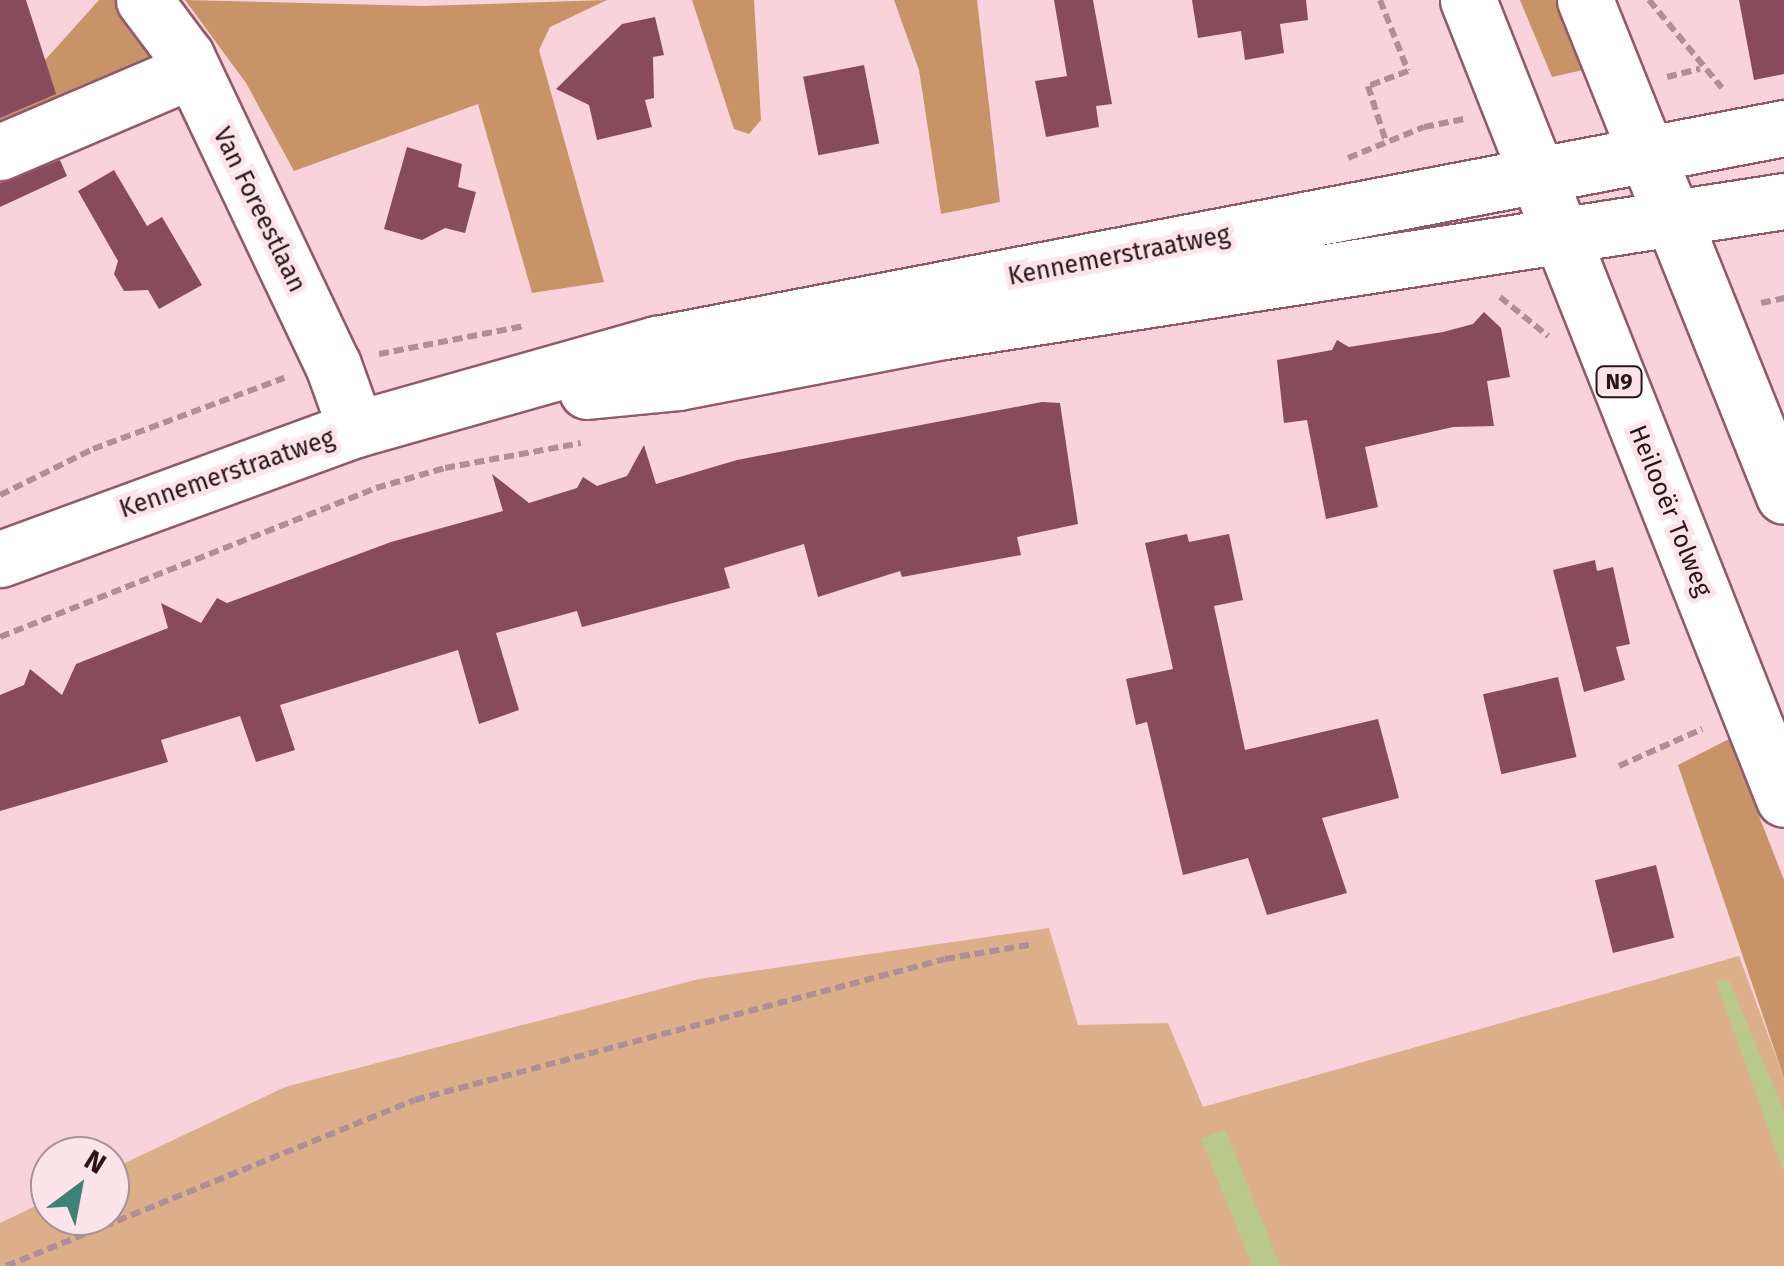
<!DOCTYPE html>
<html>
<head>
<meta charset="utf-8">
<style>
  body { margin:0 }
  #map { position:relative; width:1784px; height:1266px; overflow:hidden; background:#f9d2dc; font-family:"Fira Sans",sans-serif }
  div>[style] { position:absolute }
  .green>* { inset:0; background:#dcaf8a }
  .forest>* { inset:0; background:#c89367 }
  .water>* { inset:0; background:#b8c989; transform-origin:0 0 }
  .building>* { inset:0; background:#884a5d; transform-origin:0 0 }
  .path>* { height:6px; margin-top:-3px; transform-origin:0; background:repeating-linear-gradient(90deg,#af8e97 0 10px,transparent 0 15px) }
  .roads { filter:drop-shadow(2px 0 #915a6b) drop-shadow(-2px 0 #915a6b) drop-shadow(0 2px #915a6b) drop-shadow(0 -2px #915a6b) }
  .minor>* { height:55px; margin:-27.5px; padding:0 27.5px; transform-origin:27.5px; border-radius:27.5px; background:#fff }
  .major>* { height:55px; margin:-27.5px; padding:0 27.5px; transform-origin:27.5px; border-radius:27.5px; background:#fff }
  .highway>* { height:55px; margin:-27.5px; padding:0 27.5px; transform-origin:27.5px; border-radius:27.5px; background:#fff }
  span { translate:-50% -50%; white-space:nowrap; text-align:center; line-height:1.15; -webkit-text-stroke:10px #fde4ea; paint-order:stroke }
  .shield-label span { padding:2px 8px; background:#fde4ea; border:2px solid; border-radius:8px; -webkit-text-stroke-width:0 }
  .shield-label { font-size:22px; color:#29141a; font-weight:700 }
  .street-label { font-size:25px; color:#29141a }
  .north { position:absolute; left:30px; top:1136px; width:100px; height:100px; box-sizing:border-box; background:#fde4ea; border:2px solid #a89197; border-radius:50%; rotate:32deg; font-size:28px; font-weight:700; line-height:40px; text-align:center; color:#29141a }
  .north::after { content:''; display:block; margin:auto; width:35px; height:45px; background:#3e8276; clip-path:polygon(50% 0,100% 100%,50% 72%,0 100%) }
</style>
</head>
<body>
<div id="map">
  <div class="green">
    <div style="clip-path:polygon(1049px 928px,1078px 1025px,1168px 1023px,1203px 1107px,1739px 956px,1784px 1078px,1784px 1266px,0 1266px,0 1223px,50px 1199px,50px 1216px,110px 1216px,110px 1170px,285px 1087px,699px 979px)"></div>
  </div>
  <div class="forest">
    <div style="clip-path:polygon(99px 0,122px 0,160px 56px,0 123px,0 69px,46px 59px)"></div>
    <div style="clip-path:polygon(185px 0,424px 6px,607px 0,550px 27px,539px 50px,604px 282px,532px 293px,478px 104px,294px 171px,246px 83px)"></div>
    <div style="clip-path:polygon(692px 0,754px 0,761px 120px,749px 134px,734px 129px)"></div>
    <div style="clip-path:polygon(894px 0,977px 0,1000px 202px,941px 214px,919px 70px)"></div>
    <div style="clip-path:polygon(1520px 0,1556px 0,1583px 70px,1552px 77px)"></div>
    <div style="clip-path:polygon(1729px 739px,1784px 880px,1784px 1078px,1678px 765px)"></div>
  </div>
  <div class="water">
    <div style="clip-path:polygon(1729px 980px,1784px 1111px,1784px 1173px,1716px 981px)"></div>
    <div style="left:1225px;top:1129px;width:148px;height:26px;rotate:68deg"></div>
  </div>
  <div class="building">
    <div style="clip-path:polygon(0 0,26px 0,56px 94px,0 118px)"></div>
    <div style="clip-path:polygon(1054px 0,1093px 0,1112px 104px,1096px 106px,1099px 127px,1046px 137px,1035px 81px,1067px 76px)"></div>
    <div style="clip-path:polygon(1192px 0,1306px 0,1308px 20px,1280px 24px,1284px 53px,1245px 60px,1241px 31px,1198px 38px)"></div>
    <div style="clip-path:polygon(1739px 0,1784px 0,1784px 74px,1754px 80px)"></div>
    <div style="clip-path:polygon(655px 17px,664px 55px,653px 57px,654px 98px,645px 100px,652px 127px,597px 140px,589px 105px,556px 89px,622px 24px)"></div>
    <div style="left:864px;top:65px;width:80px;height:62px;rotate:79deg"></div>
    <div style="clip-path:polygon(407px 147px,462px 164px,458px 187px,476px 192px,465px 233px,445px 228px,422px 240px,384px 229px)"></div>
    <div style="clip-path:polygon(60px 160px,67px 176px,0 207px,0 183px)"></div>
    <div style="clip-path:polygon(114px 170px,147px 226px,162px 217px,202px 285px,159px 309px,148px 290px,124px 291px,114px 274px,118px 261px,78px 191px)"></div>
    <div style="clip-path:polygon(1484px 312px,1501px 328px,1510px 377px,1487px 381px,1494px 426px,1453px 427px,1365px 447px,1378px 507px,1326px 519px,1307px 420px,1284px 423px,1277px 360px,1332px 350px,1337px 340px,1349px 347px,1443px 332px,1473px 324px)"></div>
    <div style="clip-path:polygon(1042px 402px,1060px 403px,1078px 524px,1017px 537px,1021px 555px,902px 577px,900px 571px,818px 597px,804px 544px,724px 568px,730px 588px,582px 627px,577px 611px,496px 633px,519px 710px,479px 724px,458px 650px,280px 705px,295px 750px,256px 762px,240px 716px,161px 740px,168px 762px,0 811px,0 695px,24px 685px,30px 669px,62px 695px,76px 664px,168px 628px,161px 603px,201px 623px,217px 598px,227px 603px,391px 542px,503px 511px,492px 474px,529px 503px,577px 488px,583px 477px,597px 486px,627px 476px,644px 445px,656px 484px,737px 460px)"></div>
    <div style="clip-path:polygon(1187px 534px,1189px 542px,1229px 534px,1243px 600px,1214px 606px,1245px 750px,1378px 719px,1399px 798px,1322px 818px,1347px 893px,1267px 915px,1248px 858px,1183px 875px,1147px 722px,1136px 725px,1126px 679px,1173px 669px,1145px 543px)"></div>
    <div style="clip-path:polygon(1595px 560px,1597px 571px,1613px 567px,1630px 644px,1616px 647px,1625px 680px,1584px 692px,1553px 570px)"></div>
    <div style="left:1558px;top:677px;width:82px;height:77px;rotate:77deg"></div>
    <div style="left:1656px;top:865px;width:75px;height:63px;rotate:76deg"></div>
  </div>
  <div class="path">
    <div style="left:1380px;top:0;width:76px;rotate:68.5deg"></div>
    <div style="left:1408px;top:71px;width:43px;rotate:159.4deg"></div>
    <div style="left:1368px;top:86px;width:59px;rotate:72.2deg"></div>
    <div style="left:1649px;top:0;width:114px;rotate:50.3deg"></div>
    <div style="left:1667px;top:77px;width:34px;rotate:-14deg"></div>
    <div style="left:1348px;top:158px;width:82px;rotate:-22.2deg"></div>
    <div style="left:1424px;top:127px;width:41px;rotate:-11.3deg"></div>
    <div style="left:1500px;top:297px;width:62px;rotate:39.1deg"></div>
    <div style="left:1761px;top:303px;width:24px;rotate:-12deg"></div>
    <div style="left:379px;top:354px;width:148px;rotate:-10.9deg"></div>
    <div style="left:0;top:495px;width:104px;rotate:-26.3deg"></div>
    <div style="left:93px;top:449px;width:204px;rotate:-20.4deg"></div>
    <div style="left:0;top:637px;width:404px;rotate:-21.6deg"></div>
    <div style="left:376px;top:488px;width:72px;rotate:-16.2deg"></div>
    <div style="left:445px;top:468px;width:138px;rotate:-10.4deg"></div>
    <div style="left:1619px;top:766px;width:91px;rotate:-24deg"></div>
    <div style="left:6px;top:1266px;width:441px;rotate:-22.1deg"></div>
    <div style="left:415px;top:1100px;width:548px;rotate:-14.9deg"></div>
    <div style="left:945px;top:959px;width:85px;rotate:-9.5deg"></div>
  </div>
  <div class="roads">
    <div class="minor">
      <div style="left:144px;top:0;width:70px;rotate:53.1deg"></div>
      <div style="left:186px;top:56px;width:342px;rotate:64.6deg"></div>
      <div style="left:333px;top:365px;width:68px;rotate:70.2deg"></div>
      <div style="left:0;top:152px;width:209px;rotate:-23.1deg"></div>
    </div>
    <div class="major">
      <div style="left:587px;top:391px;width:91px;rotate:-5.6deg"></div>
      <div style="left:678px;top:382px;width:271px;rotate:-10.9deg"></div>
      <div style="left:944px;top:331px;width:850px;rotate:-8.8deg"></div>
      <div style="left:0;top:559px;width:379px;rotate:-20.1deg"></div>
      <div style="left:356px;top:429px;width:313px;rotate:-15.8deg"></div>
      <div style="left:657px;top:344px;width:1148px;rotate:-10.85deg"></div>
    </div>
    <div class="highway">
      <div style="left:1468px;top:0;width:859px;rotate:68.42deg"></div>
      <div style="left:1585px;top:0;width:534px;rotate:68.14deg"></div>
    </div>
  </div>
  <div class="shield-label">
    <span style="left:1619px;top:382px">N9</span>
  </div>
  <div class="street-label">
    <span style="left:259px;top:210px;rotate:64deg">Van Foreestlaan</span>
    <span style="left:1119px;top:256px;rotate:-11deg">Kennemerstraatweg</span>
    <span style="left:227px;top:474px;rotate:-19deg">Kennemerstraatweg</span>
    <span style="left:1670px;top:511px;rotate:68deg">Heilooër Tolweg</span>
  </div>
  <div class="north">N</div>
</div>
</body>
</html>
